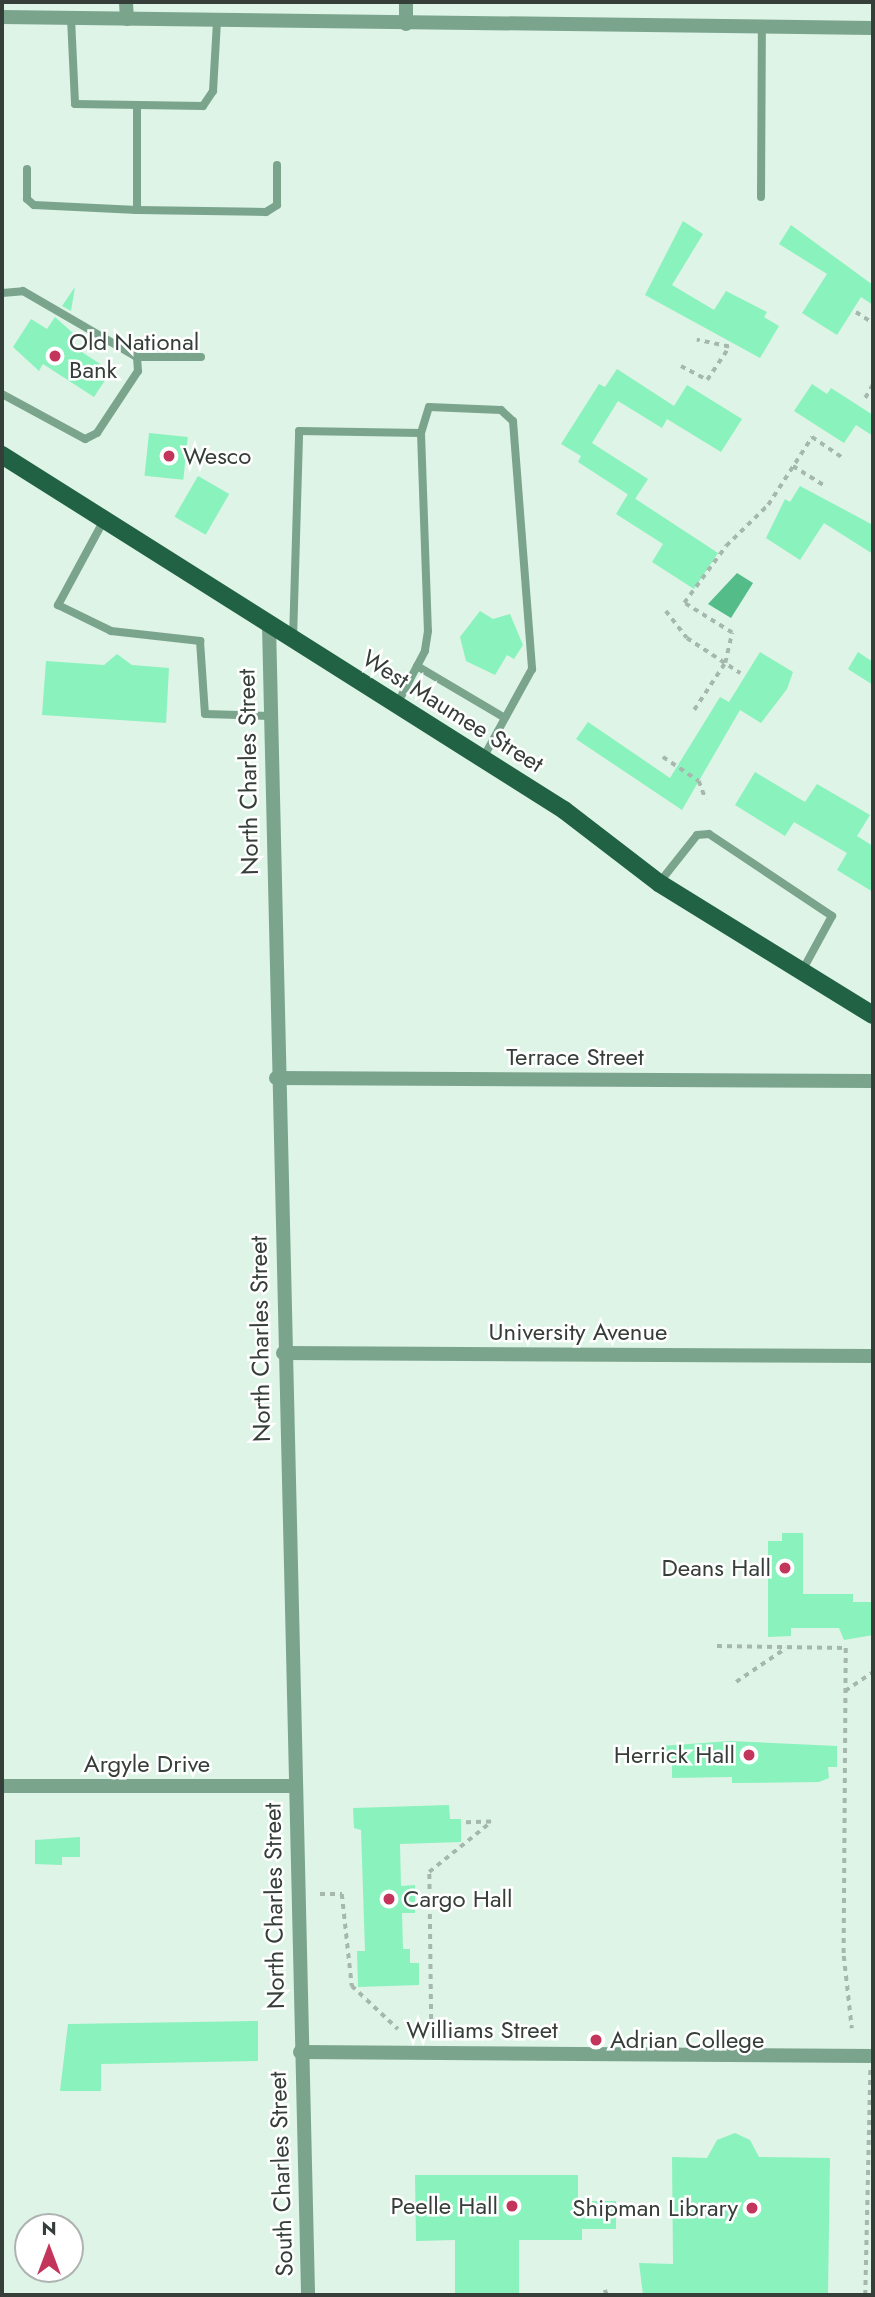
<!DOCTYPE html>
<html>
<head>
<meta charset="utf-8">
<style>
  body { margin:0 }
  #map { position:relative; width:875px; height:2297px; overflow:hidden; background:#def4e7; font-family:Jost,sans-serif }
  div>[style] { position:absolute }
  .water>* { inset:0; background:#53bc89 }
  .building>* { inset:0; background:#8af2bc; transform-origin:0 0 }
  .path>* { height:3.5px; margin-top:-1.75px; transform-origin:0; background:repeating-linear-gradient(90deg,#a6b8ad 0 5px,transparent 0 10px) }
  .service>* { height:8px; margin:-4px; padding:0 4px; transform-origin:4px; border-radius:4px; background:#7ba48d }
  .minor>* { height:14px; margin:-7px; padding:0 7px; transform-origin:7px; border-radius:7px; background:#7ba48d }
  .tertiary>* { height:14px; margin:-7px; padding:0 7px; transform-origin:7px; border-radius:7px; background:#7ba48d }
  .primary>* { height:18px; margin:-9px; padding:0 9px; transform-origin:9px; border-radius:9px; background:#206243 }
  .dots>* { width:19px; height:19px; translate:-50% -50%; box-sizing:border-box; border:4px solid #fff; border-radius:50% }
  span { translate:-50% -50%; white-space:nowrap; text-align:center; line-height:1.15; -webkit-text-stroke:5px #fff; paint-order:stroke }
  .poi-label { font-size:24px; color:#353e39 }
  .left { translate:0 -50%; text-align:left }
  .right { translate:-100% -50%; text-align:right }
  .street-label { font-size:24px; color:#353e39 }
  .frame { position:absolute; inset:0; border:4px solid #353e39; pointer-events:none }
  .north { position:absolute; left:14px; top:2213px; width:70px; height:70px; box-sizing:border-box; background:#fff; border:2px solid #aeb2b0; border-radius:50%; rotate:0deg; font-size:19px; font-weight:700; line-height:28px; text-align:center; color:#353e39 }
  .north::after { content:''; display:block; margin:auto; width:24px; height:32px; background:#c4355b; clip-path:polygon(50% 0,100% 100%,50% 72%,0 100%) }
</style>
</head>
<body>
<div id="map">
  <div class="water">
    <div style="clip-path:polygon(737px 573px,753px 583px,731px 618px,708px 604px)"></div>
  </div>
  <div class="building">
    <div style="clip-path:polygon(683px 221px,703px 234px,672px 285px,714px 310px,726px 291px,767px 312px,764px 317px,779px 326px,760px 358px,645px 295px)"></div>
    <div style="clip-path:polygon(791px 225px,873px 285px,873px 305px,861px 297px,837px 335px,802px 313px,827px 274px,779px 244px)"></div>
    <div style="clip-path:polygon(75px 287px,71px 311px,62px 306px)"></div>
    <div style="clip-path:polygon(55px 317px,74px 334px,68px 343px,111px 371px,94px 397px,43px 364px,39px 371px,13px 347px,31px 319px,47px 329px)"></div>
    <div style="clip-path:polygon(617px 369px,674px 406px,687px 385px,742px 419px,721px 452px,667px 419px,662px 428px,618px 401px,592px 443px,648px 479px,635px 499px,578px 462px,581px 456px,561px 444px,599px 384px,605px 387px)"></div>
    <div style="clip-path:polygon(812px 384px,827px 394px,831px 388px,873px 415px,873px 436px,856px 425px,844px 443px,794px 411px)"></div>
    <div style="left:149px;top:433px;width:39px;height:43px;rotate:6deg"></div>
    <div style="left:198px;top:476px;width:36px;height:47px;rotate:30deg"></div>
    <div style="clip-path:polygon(800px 486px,873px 525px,873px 554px,824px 523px,800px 560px,766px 538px,785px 499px,790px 502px)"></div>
    <div style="clip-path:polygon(628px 494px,718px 553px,694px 589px,652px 562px,663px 544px,616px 514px)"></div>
    <div style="clip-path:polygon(480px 611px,493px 619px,510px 614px,523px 645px,514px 659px,507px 655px,495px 675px,466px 661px,460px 637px)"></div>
    <div style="clip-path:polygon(760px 652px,793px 672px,787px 689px,761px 723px,740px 710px,682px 810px,576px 739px,588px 722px,670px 778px,720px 697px,729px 702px)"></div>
    <div style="clip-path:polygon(858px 652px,873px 662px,873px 685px,848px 669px)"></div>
    <div style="clip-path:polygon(117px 654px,132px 665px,169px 668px,166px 723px,42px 715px,46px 661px,104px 665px)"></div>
    <div style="clip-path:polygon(755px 772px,805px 802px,817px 784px,870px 815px,857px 836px,873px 846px,873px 892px,837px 870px,847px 853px,794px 822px,785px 836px,735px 805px)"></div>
    <div style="clip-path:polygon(782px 1533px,803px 1533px,803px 1594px,853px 1594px,853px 1602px,873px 1602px,873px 1635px,844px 1640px,839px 1628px,791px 1628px,791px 1636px,768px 1637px,768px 1541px,782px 1541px)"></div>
    <div style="clip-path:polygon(731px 1741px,837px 1746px,837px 1767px,828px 1767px,829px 1778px,819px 1782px,732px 1783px,732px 1777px,672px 1778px,672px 1764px,661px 1764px,661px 1746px)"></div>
    <div style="clip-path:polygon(449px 1805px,450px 1819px,461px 1819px,461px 1842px,400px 1844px,401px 1886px,415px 1885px,415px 1913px,402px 1913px,403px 1949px,410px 1949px,410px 1963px,419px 1963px,419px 1985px,358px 1987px,357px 1951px,365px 1951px,361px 1830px,354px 1828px,353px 1808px)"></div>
    <div style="clip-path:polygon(80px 1837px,80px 1857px,62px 1857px,62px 1865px,35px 1864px,35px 1840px)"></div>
    <div style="clip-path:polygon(258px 2021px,258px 2061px,101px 2064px,101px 2091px,60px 2091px,68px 2024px)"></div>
    <div style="clip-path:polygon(735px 2133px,750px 2140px,759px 2157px,830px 2158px,828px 2295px,643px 2295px,639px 2263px,673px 2264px,672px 2157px,707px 2158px,717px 2140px)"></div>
    <div style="clip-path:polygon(415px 2175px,578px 2175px,578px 2201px,616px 2201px,616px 2229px,582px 2229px,582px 2240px,519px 2240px,519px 2295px,455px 2295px,455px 2240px,416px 2241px)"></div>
  </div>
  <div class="path">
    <div style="left:856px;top:312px;width:20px;rotate:33deg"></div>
    <div style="left:681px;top:366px;width:30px;rotate:28deg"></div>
    <div style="left:707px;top:380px;width:40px;rotate:-56deg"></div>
    <div style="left:729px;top:347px;width:33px;rotate:-168deg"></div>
    <div style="left:865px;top:398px;width:16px;rotate:-60deg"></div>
    <div style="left:793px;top:466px;width:36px;rotate:32deg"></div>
    <div style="left:666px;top:611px;width:34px;rotate:52deg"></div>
    <div style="left:687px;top:638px;width:64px;rotate:33.4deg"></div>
    <div style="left:694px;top:710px;width:56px;rotate:-56.6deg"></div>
    <div style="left:725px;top:663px;width:31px;rotate:-77deg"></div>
    <div style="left:732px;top:633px;width:57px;rotate:-148deg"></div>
    <div style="left:684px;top:603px;width:71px;rotate:-53.6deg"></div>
    <div style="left:726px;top:546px;width:59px;rotate:-44.3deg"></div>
    <div style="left:768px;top:505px;width:81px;rotate:-57.1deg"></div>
    <div style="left:812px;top:437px;width:36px;rotate:34deg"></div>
    <div style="left:663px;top:757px;width:43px;rotate:33.7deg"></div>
    <div style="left:699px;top:781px;width:20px;rotate:70deg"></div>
    <div style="left:717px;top:1646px;width:129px;rotate:0.9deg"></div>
    <div style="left:846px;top:1648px;width:308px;rotate:90.4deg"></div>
    <div style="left:844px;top:1956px;width:73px;rotate:83.7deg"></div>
    <div style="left:736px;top:1682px;width:60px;rotate:-34.2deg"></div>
    <div style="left:845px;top:1691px;width:34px;rotate:-34deg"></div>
    <div style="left:320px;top:1894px;width:22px"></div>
    <div style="left:342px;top:1894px;width:93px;rotate:83.8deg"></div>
    <div style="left:352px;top:1986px;width:63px;rotate:43.1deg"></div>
    <div style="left:431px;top:2029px;width:157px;rotate:-90.7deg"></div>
    <div style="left:429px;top:1872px;width:80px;rotate:-38.9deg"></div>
    <div style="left:491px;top:1822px;width:25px;rotate:178deg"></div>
    <div style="left:605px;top:2290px;width:5px;rotate:68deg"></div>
    <div style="left:865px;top:2295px;width:225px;rotate:-88.7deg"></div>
  </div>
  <div class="service">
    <div style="left:71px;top:18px;width:86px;rotate:87.3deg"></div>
    <div style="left:75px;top:104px;width:128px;rotate:0.9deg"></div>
    <div style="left:203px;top:106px;width:18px;rotate:-56deg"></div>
    <div style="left:213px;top:91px;width:70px;rotate:-86.7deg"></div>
    <div style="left:137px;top:105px;width:105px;rotate:90deg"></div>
    <div style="left:137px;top:210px;width:129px;rotate:0.9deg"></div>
    <div style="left:266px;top:212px;width:13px;rotate:-32deg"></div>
    <div style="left:277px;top:205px;width:40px;rotate:-90deg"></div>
    <div style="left:27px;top:169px;width:30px;rotate:90deg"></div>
    <div style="left:27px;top:199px;width:9px;rotate:41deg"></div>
    <div style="left:34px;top:205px;width:103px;rotate:2.8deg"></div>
    <div style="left:761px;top:197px;width:170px;rotate:-89.7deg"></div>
    <div style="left:2px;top:293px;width:21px;rotate:-5deg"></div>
    <div style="left:23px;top:291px;width:132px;rotate:30.1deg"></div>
    <div style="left:137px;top:357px;width:14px;rotate:86deg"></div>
    <div style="left:138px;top:371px;width:74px;rotate:123.5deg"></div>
    <div style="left:97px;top:433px;width:13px;rotate:153deg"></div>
    <div style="left:85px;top:439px;width:94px;rotate:-151.5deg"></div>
    <div style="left:137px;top:357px;width:64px"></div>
    <div style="left:421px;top:433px;width:27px;rotate:-73deg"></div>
    <div style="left:429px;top:407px;width:72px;rotate:2.4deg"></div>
    <div style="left:501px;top:410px;width:16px;rotate:43deg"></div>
    <div style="left:513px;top:421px;width:249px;rotate:85.6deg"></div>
    <div style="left:532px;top:669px;width:102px;rotate:118.8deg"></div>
    <div style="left:104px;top:520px;width:97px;rotate:118.4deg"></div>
    <div style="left:58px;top:605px;width:59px;rotate:26.1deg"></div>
    <div style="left:111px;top:631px;width:90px;rotate:6.4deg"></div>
    <div style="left:200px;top:641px;width:73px;rotate:86.1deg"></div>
    <div style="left:205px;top:714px;width:64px;rotate:1.8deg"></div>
    <div style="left:293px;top:639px;width:208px;rotate:-88.3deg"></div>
    <div style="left:299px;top:431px;width:122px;rotate:0.9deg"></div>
    <div style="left:421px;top:433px;width:198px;rotate:88deg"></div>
    <div style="left:428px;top:631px;width:20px;rotate:99deg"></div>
    <div style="left:425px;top:651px;width:60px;rotate:117.8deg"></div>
    <div style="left:417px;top:666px;width:102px;rotate:30.6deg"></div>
    <div style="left:659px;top:883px;width:61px;rotate:-51.6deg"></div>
    <div style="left:697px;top:835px;width:12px;rotate:-5deg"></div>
    <div style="left:709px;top:834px;width:148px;rotate:33.7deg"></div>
    <div style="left:832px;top:916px;width:63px;rotate:118.6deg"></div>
  </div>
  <div class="minor">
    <div style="left:126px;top:2px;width:17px;rotate:87deg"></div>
    <div style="left:2px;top:17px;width:871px;rotate:0.72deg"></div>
    <div style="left:406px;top:24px;width:22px;rotate:-90deg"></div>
    <div style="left:276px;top:1078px;width:597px;rotate:0.29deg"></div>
    <div style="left:283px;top:1353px;width:590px;rotate:0.29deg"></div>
    <div style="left:2px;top:1786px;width:291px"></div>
    <div style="left:300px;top:2052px;width:573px;rotate:0.4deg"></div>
  </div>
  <div class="tertiary">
    <div style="left:269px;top:625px;width:1670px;rotate:88.66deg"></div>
  </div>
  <div class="primary">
    <div style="left:2px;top:455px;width:665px;rotate:32.28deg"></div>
    <div style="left:564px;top:810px;width:120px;rotate:37.5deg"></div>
    <div style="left:659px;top:883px;width:251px;rotate:31.7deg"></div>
  </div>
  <div class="dots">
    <div style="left:55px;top:356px;background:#c4355b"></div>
    <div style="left:169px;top:456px;background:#c4355b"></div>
    <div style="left:785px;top:1568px;background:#c4355b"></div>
    <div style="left:749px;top:1755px;background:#c4355b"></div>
    <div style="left:389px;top:1899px;background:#c4355b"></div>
    <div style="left:596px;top:2040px;background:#c4355b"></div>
    <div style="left:512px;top:2206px;background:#c4355b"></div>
    <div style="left:752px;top:2208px;background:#c4355b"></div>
  </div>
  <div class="poi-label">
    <span class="left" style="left:69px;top:356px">Old National<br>Bank</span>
    <span class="left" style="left:183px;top:456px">Wesco</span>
    <span class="right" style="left:771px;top:1568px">Deans Hall</span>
    <span class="right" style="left:735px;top:1755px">Herrick Hall</span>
    <span class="left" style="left:403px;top:1899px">Cargo Hall</span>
    <span class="left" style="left:610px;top:2040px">Adrian College</span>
    <span class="right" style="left:498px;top:2206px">Peelle Hall</span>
    <span class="right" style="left:738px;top:2208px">Shipman Library</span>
  </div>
  <div class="street-label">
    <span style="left:453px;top:711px;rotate:32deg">West Maumee Street</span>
    <span style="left:248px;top:772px;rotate:-91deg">North Charles Street</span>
    <span style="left:575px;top:1057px">Terrace Street</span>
    <span style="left:578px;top:1332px">University Avenue</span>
    <span style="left:260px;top:1339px;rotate:-91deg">North Charles Street</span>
    <span style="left:147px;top:1764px">Argyle Drive</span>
    <span style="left:274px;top:1906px;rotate:-91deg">North Charles Street</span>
    <span style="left:482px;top:2030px">Williams Street</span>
    <span style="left:281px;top:2174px;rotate:-92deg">South Charles Street</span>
  </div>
  <div class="frame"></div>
  <div class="north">N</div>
</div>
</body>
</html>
